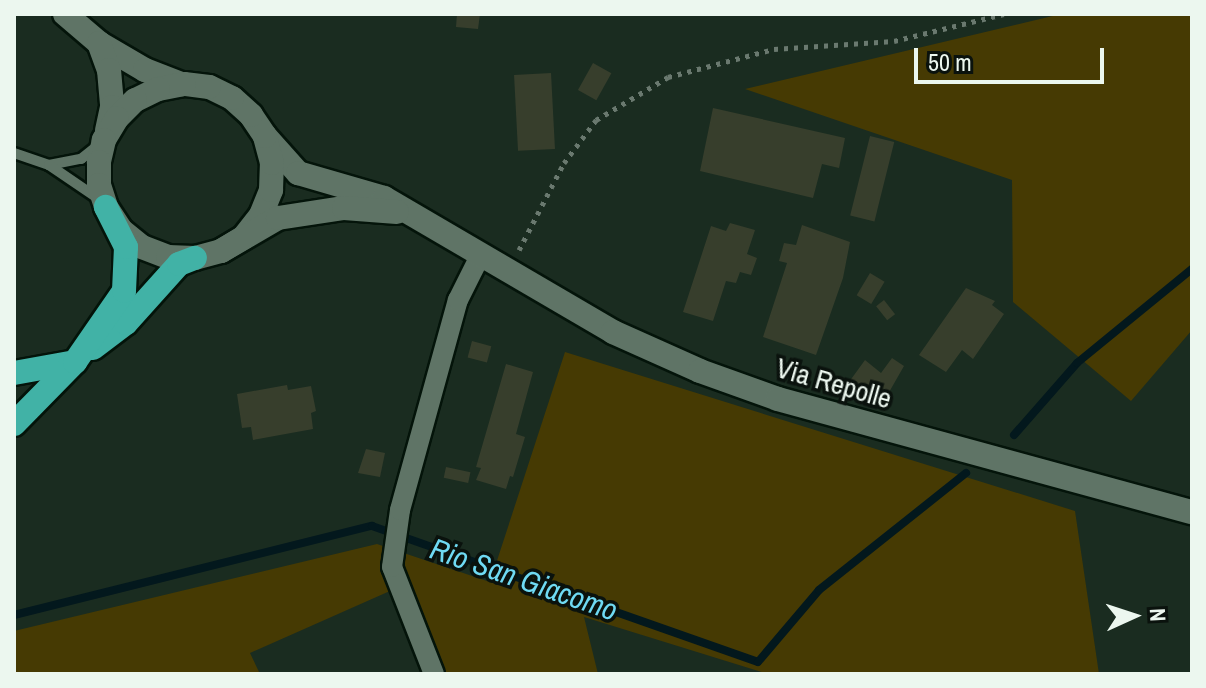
<!DOCTYPE html>
<html>
<head>
<meta charset="utf-8">
<style>
  body { margin:0 }
  #map { position:relative; width:1206px; height:688px; overflow:hidden; background:#1a2c20; font-family:"Archivo Narrow",sans-serif }
  div>[style] { position:absolute }
  .green>* { inset:0; background:#463a03 }
  .stream>* { height:8px; margin:-4px; padding:0 4px; transform-origin:4px; border-radius:4px; background:#03181d }
  .building>* { inset:0; background:#373e2c; transform-origin:0 0 }
  .path>* { height:5px; margin-top:-2.5px; transform-origin:0; background:repeating-linear-gradient(90deg,#6a796f 0 4px,transparent 0 10px) }
  .roads { filter:drop-shadow(2px 0 #04140a) drop-shadow(-2px 0 #04140a) drop-shadow(0 2px #04140a) drop-shadow(0 -2px #04140a) }
  .service>* { height:10px; margin:-5px; padding:0 5px; transform-origin:5px; border-radius:5px; background:#5f7466 }
  .minor>* { height:20px; margin:-10px; padding:0 10px; transform-origin:10px; border-radius:10px; background:#5f7466 }
  .tertiary>* { height:24px; margin:-12px; padding:0 12px; transform-origin:12px; border-radius:12px; background:#5f7466 }
  .motorway>* { height:24px; margin:-12px; padding:0 12px; transform-origin:12px; border-radius:12px; background:#41b2a6 }
  span { translate:-50% -50%; white-space:nowrap; text-align:center; line-height:1.15; -webkit-text-stroke:7px #0a120d; paint-order:stroke }
  .street-label { font-size:28px; color:#ecf7ef }
  .water-label { font-size:30px; color:#6fdaf3; font-style:italic }
  .frame { position:absolute; inset:0; border:16px solid #ecf7ef; pointer-events:none }
  .north { position:absolute; left:1094px; top:576px; width:80px; height:80px; -webkit-text-stroke:6px #0a120d; paint-order:stroke; rotate:87deg; font-size:22px; font-weight:700; line-height:32px; text-align:center; color:#ecf7ef }
  .north::after { content:''; display:block; margin:auto; width:28px; height:36px; background:#ecf7ef; clip-path:polygon(50% 0,100% 100%,50% 72%,0 100%) }
  .scale { position:absolute; left:914px; top:48px; width:190px; height:36px; box-sizing:border-box; border:4px solid #ecf7ef; border-top:0; padding-left:10px; font-size:24px; line-height:28px; white-space:nowrap; color:#ecf7ef; -webkit-text-stroke:6px #0a120d; paint-order:stroke }
</style>
</head>
<body>
<div id="map">
  <div class="green">
    <div style="clip-path:polygon(1061px 14px,1192px 14px,1192px 330px,1131px 401px,1013px 302px,1012px 180px,745px 89px)"></div>
    <div style="clip-path:polygon(565px 352px,1075px 511px,1099px 674px,768px 674px,584px 617px,598px 674px,444px 674px,408px 583px,250px 653px,260px 674px,14px 674px,14px 631px,377px 544px,490px 582px)"></div>
  </div>
  <div class="stream">
    <div style="left:1014px;top:435px;width:96px;rotate:-48.8deg"></div>
    <div style="left:1077px;top:363px;width:149px;rotate:-39.3deg"></div>
    <div style="left:14px;top:615px;width:369px;rotate:-14deg"></div>
    <div style="left:372px;top:526px;width:409px;rotate:19.4deg"></div>
    <div style="left:758px;top:662px;width:94px;rotate:-49.7deg"></div>
    <div style="left:819px;top:590px;width:188px;rotate:-38.5deg"></div>
  </div>
  <div class="building">
    <div style="clip-path:polygon(457px 14px,480px 14px,478px 29px,456px 27px)"></div>
    <div style="left:593px;top:63px;width:21px;height:31px;rotate:29deg"></div>
    <div style="left:551px;top:73px;width:76px;height:37px;rotate:87deg"></div>
    <div style="clip-path:polygon(713px 108px,845px 138px,839px 168px,822px 164px,813px 198px,700px 171px)"></div>
    <div style="left:870px;top:136px;width:25px;height:82px;rotate:14deg"></div>
    <div style="clip-path:polygon(730px 223px,755px 230px,747px 254px,757px 258px,751px 275px,740px 272px,736px 283px,726px 281px,713px 321px,683px 312px,711px 226px,726px 231px)"></div>
    <div style="clip-path:polygon(802px 225px,850px 242px,843px 278px,816px 355px,763px 337px,787px 263px,779px 261px,784px 243px,796px 245px)"></div>
    <div style="left:870px;top:273px;width:17px;height:26px;rotate:31deg"></div>
    <div style="clip-path:polygon(966px 288px,995px 301px,992px 305px,1004px 314px,973px 359px,962px 350px,946px 372px,919px 355px)"></div>
    <div style="left:884px;top:300px;width:18px;height:10px;rotate:52deg"></div>
    <div style="left:472px;top:341px;width:20px;height:17px;rotate:15deg"></div>
    <div style="clip-path:polygon(892px 358px,904px 366px,880px 408px,849px 382px,865px 360px,881px 373px)"></div>
    <div style="clip-path:polygon(506px 364px,533px 372px,516px 434px,525px 437px,513px 477px,510px 476px,506px 489px,476px 480px,481px 468px,476px 467px)"></div>
    <div style="clip-path:polygon(287px 385px,288px 390px,311px 386px,316px 411px,311px 413px,313px 429px,253px 440px,251px 427px,242px 428px,237px 394px)"></div>
    <div style="clip-path:polygon(366px 449px,385px 453px,380px 477px,358px 473px)"></div>
    <div style="left:446px;top:467px;width:25px;height:11px;rotate:12deg"></div>
  </div>
  <div class="path">
    <div style="left:519px;top:250px;width:98px;rotate:-62.7deg"></div>
    <div style="left:564px;top:163px;width:54px;rotate:-53.3deg"></div>
    <div style="left:596px;top:120px;width:84px;rotate:-30.8deg"></div>
    <div style="left:668px;top:77px;width:110px;rotate:-14.8deg"></div>
    <div style="left:774px;top:49px;width:120px;rotate:-3.8deg"></div>
    <div style="left:894px;top:41px;width:113px;rotate:-13.8deg"></div>
  </div>
  <div class="roads">
    <div class="service">
      <div style="left:14px;top:153px;width:37px;rotate:19deg"></div>
      <div style="left:49px;top:165px;width:33px;rotate:-11deg"></div>
      <div style="left:81px;top:159px;width:21px;rotate:-39deg"></div>
      <div style="left:49px;top:165px;width:57px;rotate:34.2deg"></div>
    </div>
    <div class="minor">
      <div style="left:434px;top:674px;width:115px;rotate:-111.4deg"></div>
      <div style="left:392px;top:567px;width:58px;rotate:-82deg"></div>
      <div style="left:400px;top:510px;width:218px;rotate:-74.6deg"></div>
      <div style="left:458px;top:300px;width:49px;rotate:-63.4deg"></div>
    </div>
    <div class="tertiary">
      <div style="left:65px;top:14px;width:45px;rotate:40.5deg"></div>
      <div style="left:99px;top:43px;width:53px;rotate:30.4deg"></div>
      <div style="left:145px;top:70px;width:40px;rotate:21deg"></div>
      <div style="left:99px;top:43px;width:29px;rotate:70deg"></div>
      <div style="left:109px;top:70px;width:37px;rotate:85deg"></div>
      <div style="left:112px;top:107px;width:24px;rotate:102deg"></div>
      <div style="left:265px;top:136px;width:50px;rotate:48.3deg"></div>
      <div style="left:298px;top:173px;width:90px;rotate:16.2deg"></div>
      <div style="left:384px;top:198px;width:265px;rotate:30.3deg"></div>
      <div style="left:613px;top:332px;width:95px;rotate:24.1deg"></div>
      <div style="left:700px;top:371px;width:83px;rotate:19.7deg"></div>
      <div style="left:778px;top:399px;width:429px;rotate:15.3deg"></div>
      <div style="left:221px;top:251px;width:27px;rotate:-31deg"></div>
      <div style="left:244px;top:237px;width:28px;rotate:-52deg"></div>
      <div style="left:261px;top:215px;width:27px;rotate:-68deg"></div>
      <div style="left:271px;top:190px;width:27px;rotate:-88deg"></div>
      <div style="left:272px;top:163px;width:28px;rotate:-105deg"></div>
      <div style="left:265px;top:136px;width:25px;rotate:-124deg"></div>
      <div style="left:251px;top:115px;width:25px;rotate:-138deg"></div>
      <div style="left:232px;top:98px;width:25px;rotate:-154deg"></div>
      <div style="left:209px;top:87px;width:25px;rotate:-173deg"></div>
      <div style="left:184px;top:84px;width:26px;rotate:169deg"></div>
      <div style="left:158px;top:89px;width:25px;rotate:154deg"></div>
      <div style="left:135px;top:100px;width:25px;rotate:135deg"></div>
      <div style="left:117px;top:118px;width:26px;rotate:121deg"></div>
      <div style="left:104px;top:140px;width:23px;rotate:103deg"></div>
      <div style="left:99px;top:162px;width:23px;rotate:90deg"></div>
      <div style="left:99px;top:185px;width:23px;rotate:72deg"></div>
      <div style="left:106px;top:207px;width:27px;rotate:57deg"></div>
      <div style="left:121px;top:230px;width:27px;rotate:39deg"></div>
      <div style="left:142px;top:247px;width:28px;rotate:21deg"></div>
      <div style="left:168px;top:257px;width:27px;rotate:2deg"></div>
      <div style="left:195px;top:258px;width:27px;rotate:-15deg"></div>
      <div style="left:221px;top:251px;width:66px;rotate:-30.1deg"></div>
      <div style="left:278px;top:218px;width:67px;rotate:-8.6deg"></div>
      <div style="left:344px;top:208px;width:53px;rotate:4.3deg"></div>
    </div>
    <div class="motorway">
      <div style="left:93px;top:348px;width:41px;rotate:-37.1deg"></div>
      <div style="left:126px;top:323px;width:79px;rotate:-48.1deg"></div>
      <div style="left:179px;top:264px;width:17px;rotate:-21deg"></div>
      <div style="left:14px;top:373px;width:62px;rotate:-10.2deg"></div>
      <div style="left:14px;top:424px;width:87px;rotate:-45.5deg"></div>
      <div style="left:75px;top:362px;width:86px;rotate:-55.4deg"></div>
      <div style="left:124px;top:291px;width:44px;rotate:-87.4deg"></div>
      <div style="left:126px;top:247px;width:45px;rotate:-116.6deg"></div>
    </div>
  </div>
  <div class="street-label">
    <span style="left:834px;top:383px;rotate:16deg">Via Repolle</span>
  </div>
  <div class="water-label">
    <span style="left:524px;top:579px;rotate:19deg">Rio San Giacomo</span>
  </div>
  <div class="frame"></div>
  <div class="north">N</div>
  <div class="scale">50 m</div>
</div>
</body>
</html>
